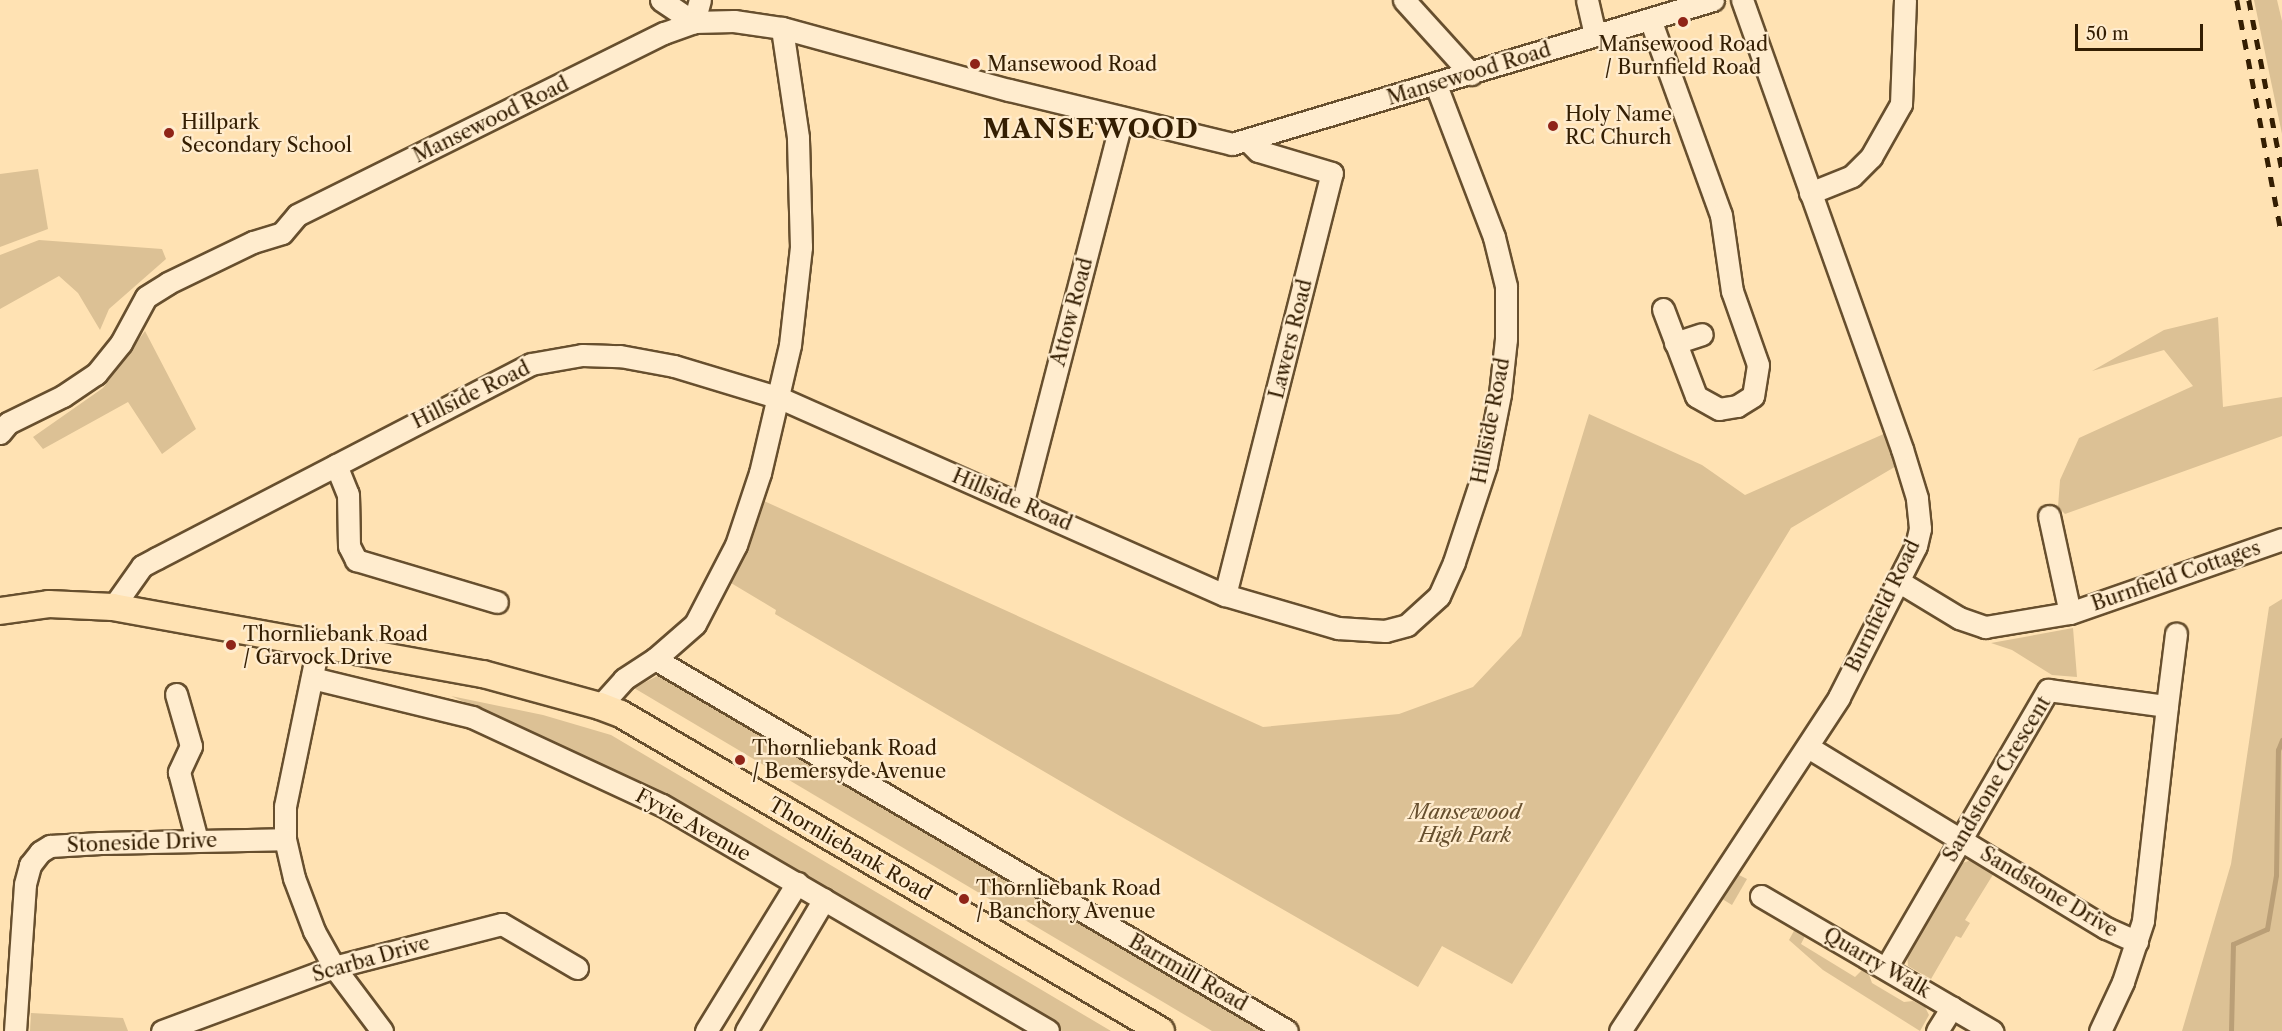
<!DOCTYPE html>
<html>
<head>
<meta charset="utf-8">
<style>
  body { margin:0 }
  #map { position:relative; width:2282px; height:1031px; overflow:hidden; background:#ffe2b3; font-family:"Libre Caslon Text",serif }
  div>[style] { position:absolute }
  .green>* { inset:0; background:#dcc195 }
  .stream>* { height:5px; margin:-2.5px; padding:0 2.5px; transform-origin:2.5px; border-radius:2.5px; background:#ba9f77 }
  .roads { filter:drop-shadow(2px 0 #674f2e) drop-shadow(-2px 0 #674f2e) drop-shadow(0 2px #674f2e) drop-shadow(0 -2px #674f2e) }
  .minor>* { height:21px; margin:-10.5px; padding:0 10.5px; transform-origin:10.5px; border-radius:10.5px; background:#ffecce }
  .major>* { height:26px; margin:-13px; padding:0 13px; transform-origin:13px; border-radius:13px; background:#ffe2b3 }
  .rail>* { height:4.5px; margin-top:-2.25px; transform-origin:0; background:repeating-linear-gradient(90deg,#341e02 0 10px,transparent 0 20px) }
  .dots>* { width:16px; height:16px; translate:-50% -50%; box-sizing:border-box; border:3px solid #ffecce; border-radius:50% }
  span { translate:-50% -50%; white-space:nowrap; text-align:center; line-height:1.15; -webkit-text-stroke:4.5px #ffecce; paint-order:stroke }
  .poi-label { font-size:20px; color:#341e02 }
  .left { translate:0 -50%; text-align:left }
  .street-label { font-size:20px; color:#341e02 }
  .park-label { font-size:20px; color:#664f2e; font-style:italic }
  .district-label { font-size:26px; color:#341e02; font-weight:700; letter-spacing:1.5px }
  .scale { position:absolute; left:2075px; top:24px; width:128px; height:27px; box-sizing:border-box; border:3px solid #341e02; border-top:0; padding-left:8px; font-size:18px; line-height:21px; white-space:nowrap; color:#341e02; -webkit-text-stroke:4px #ffecce; paint-order:stroke }
</style>
</head>
<body>
<div id="map">
  <div class="green">
    <div style="clip-path:polygon(2254px 0,2277px 0,2282px 21px,2282px 134px)"></div>
    <div style="clip-path:polygon(38px 169px,48px 229px,0 247px,0 174px)"></div>
    <div style="clip-path:polygon(39px 240px,162px 249px,166px 259px,109px 309px,100px 330px,78px 293px,59px 276px,0 309px,0 255px)"></div>
    <div style="clip-path:polygon(2218px 317px,2223px 407px,2282px 397px,2282px 436px,2065px 514px,2058px 507px,2060px 480px,2079px 438px,2193px 386px,2164px 350px,2092px 371px,2164px 330px)"></div>
    <div style="clip-path:polygon(145px 331px,196px 429px,162px 454px,128px 402px,43px 449px,33px 437px,103px 388px)"></div>
    <div style="clip-path:polygon(1589px 414px,1702px 465px,1745px 495px,1886px 433px,1898px 465px,1791px 528px,1512px 984px,1442px 946px,1418px 987px,1120px 816px,775px 614px,776px 610px,731px 583px,764px 501px,1263px 727px,1399px 714px,1473px 687px,1521px 636px)"></div>
    <div style="clip-path:polygon(2282px 599px,2282px 1031px,2182px 1031px,2231px 864px,2269px 607px)"></div>
    <div style="clip-path:polygon(2073px 628px,2077px 677px,2052px 675px,2012px 650px,1991px 643px)"></div>
    <div style="clip-path:polygon(661px 674px,969px 851px,1263px 1031px,1212px 1031px,634px 688px)"></div>
    <div style="clip-path:polygon(451px 696px,543px 715px,611px 735px,1111px 1031px,1062px 1031px,623px 775px)"></div>
    <div style="clip-path:polygon(1971px 860px,1994px 873px,1965px 920px,1970px 923px,1961px 938px,1956px 936px,1931px 979px,1908px 966px,1907px 954px,1960px 864px)"></div>
    <div style="clip-path:polygon(1735px 873px,1747px 879px,1732px 905px,1719px 897px)"></div>
    <div style="clip-path:polygon(1796px 927px,1806px 934px,1801px 944px,1855px 977px,1866px 966px,1872px 983px,1904px 1002px,1913px 1001px,1925px 1007px,1929px 1015px,1920px 1031px,1823px 970px,1789px 940px)"></div>
    <div style="clip-path:polygon(31px 1013px,123px 1018px,128px 1031px,30px 1031px)"></div>
  </div>
  <div class="stream">
    <div style="left:2231px;top:1031px;width:87px;rotate:-88.7deg"></div>
    <div style="left:2233px;top:944px;width:37px;rotate:-24deg"></div>
    <div style="left:2267px;top:929px;width:55px;rotate:-80.5deg"></div>
    <div style="left:2276px;top:875px;width:125px;rotate:-89.1deg"></div>
    <div style="left:2278px;top:750px;width:11px;rotate:-68deg"></div>
  </div>
  <div class="roads">
    <div class="minor">
      <div style="left:661px;top:0;width:40px;rotate:34deg"></div>
      <div style="left:694px;top:22px;width:23px;rotate:-75deg"></div>
      <div style="left:1404px;top:0;width:100px;rotate:47.8deg"></div>
      <div style="left:1587px;top:0;width:36px;rotate:77deg"></div>
      <div style="left:1650px;top:19px;width:208px;rotate:70.1deg"></div>
      <div style="left:1721px;top:215px;width:77px;rotate:81.8deg"></div>
      <div style="left:1732px;top:291px;width:78px;rotate:70.6deg"></div>
      <div style="left:1758px;top:365px;width:31px;rotate:99deg"></div>
      <div style="left:1753px;top:396px;width:19px;rotate:148deg"></div>
      <div style="left:1737px;top:406px;width:18px;rotate:171deg"></div>
      <div style="left:1719px;top:409px;width:26px;rotate:-151deg"></div>
      <div style="left:1696px;top:396px;width:93px;rotate:-110.8deg"></div>
      <div style="left:1810px;top:193px;width:45px;rotate:-22deg"></div>
      <div style="left:1852px;top:176px;width:27px;rotate:-45deg"></div>
      <div style="left:1871px;top:157px;width:61px;rotate:-60.5deg"></div>
      <div style="left:1901px;top:104px;width:104px;rotate:-87.8deg"></div>
      <div style="left:1675px;top:343px;width:28px;rotate:-18deg"></div>
      <div style="left:0;top:433px;width:13px;rotate:-51deg"></div>
      <div style="left:8px;top:423px;width:61px;rotate:-26.1deg"></div>
      <div style="left:63px;top:396px;width:40px;rotate:-34deg"></div>
      <div style="left:96px;top:374px;width:40px;rotate:-51deg"></div>
      <div style="left:121px;top:343px;width:52px;rotate:-61.5deg"></div>
      <div style="left:146px;top:297px;width:26px;rotate:-32deg"></div>
      <div style="left:168px;top:283px;width:94px;rotate:-25.8deg"></div>
      <div style="left:253px;top:242px;width:30px;rotate:-17deg"></div>
      <div style="left:282px;top:233px;width:23px;rotate:-50deg"></div>
      <div style="left:297px;top:215px;width:410px;rotate:-26.4deg"></div>
      <div style="left:664px;top:33px;width:32px;rotate:-20deg"></div>
      <div style="left:694px;top:22px;width:40px;rotate:-1.4deg"></div>
      <div style="left:734px;top:21px;width:49px;rotate:8.3deg"></div>
      <div style="left:782px;top:28px;width:235px;rotate:15.3deg"></div>
      <div style="left:1009px;top:90px;width:229px;rotate:13.6deg"></div>
      <div style="left:1232px;top:144px;width:502px;rotate:-16.67deg"></div>
      <div style="left:336px;top:465px;width:31px;rotate:68deg"></div>
      <div style="left:348px;top:494px;width:52px;rotate:88.9deg"></div>
      <div style="left:349px;top:546px;width:16px;rotate:63deg"></div>
      <div style="left:356px;top:560px;width:147px;rotate:16.6deg"></div>
      <div style="left:1022px;top:505px;width:400px;rotate:-75.5deg"></div>
      <div style="left:2049px;top:516px;width:99px;rotate:77.8deg"></div>
      <div style="left:1898px;top:581px;width:71px;rotate:31.2deg"></div>
      <div style="left:1959px;top:618px;width:28px;rotate:19deg"></div>
      <div style="left:1985px;top:627px;width:86px;rotate:-9.4deg"></div>
      <div style="left:2070px;top:613px;width:225px;rotate:-19.2deg"></div>
      <div style="left:1225px;top:595px;width:435px;rotate:-75.8deg"></div>
      <div style="left:1332px;top:173px;width:77px;rotate:-163.4deg"></div>
      <div style="left:1258px;top:151px;width:14px;rotate:-135deg"></div>
      <div style="left:113px;top:607px;width:50px;rotate:-54.7deg"></div>
      <div style="left:142px;top:566px;width:17px;rotate:-28deg"></div>
      <div style="left:157px;top:558px;width:421px;rotate:-27.4deg"></div>
      <div style="left:531px;top:364px;width:52px;rotate:-10deg"></div>
      <div style="left:582px;top:355px;width:38px;rotate:2deg"></div>
      <div style="left:620px;top:356px;width:55px;rotate:10.5deg"></div>
      <div style="left:674px;top:366px;width:111px;rotate:16.8deg"></div>
      <div style="left:780px;top:398px;width:487px;rotate:23.9deg"></div>
      <div style="left:1225px;top:595px;width:118px;rotate:16.3deg"></div>
      <div style="left:1338px;top:628px;width:47px;rotate:3.7deg"></div>
      <div style="left:1385px;top:631px;width:23px;rotate:-15deg"></div>
      <div style="left:1407px;top:625px;width:43px;rotate:-42.2deg"></div>
      <div style="left:1439px;top:596px;width:37px;rotate:-66deg"></div>
      <div style="left:1454px;top:562px;width:102px;rotate:-71.7deg"></div>
      <div style="left:1486px;top:465px;width:72px;rotate:-78.8deg"></div>
      <div style="left:1500px;top:394px;width:55px;rotate:-83.8deg"></div>
      <div style="left:1506px;top:339px;width:53px;rotate:-90deg"></div>
      <div style="left:1506px;top:286px;width:50px;rotate:-103.8deg"></div>
      <div style="left:1494px;top:237px;width:163px;rotate:-110.9deg"></div>
      <div style="left:319px;top:642px;width:167px;rotate:101.7deg"></div>
      <div style="left:285px;top:806px;width:33px;rotate:90deg"></div>
      <div style="left:285px;top:839px;width:40px;rotate:77deg"></div>
      <div style="left:294px;top:878px;width:57px;rotate:69.3deg"></div>
      <div style="left:314px;top:931px;width:41px;rotate:60.9deg"></div>
      <div style="left:334px;top:967px;width:80px;rotate:53.1deg"></div>
      <div style="left:655px;top:659px;width:733px;rotate:30.48deg"></div>
      <div style="left:312px;top:678px;width:165px;rotate:13.7deg"></div>
      <div style="left:472px;top:717px;width:209px;rotate:24.9deg"></div>
      <div style="left:662px;top:805px;width:447px;rotate:30.3deg"></div>
      <div style="left:176px;top:694px;width:54px;rotate:73.9deg"></div>
      <div style="left:191px;top:746px;width:29px;rotate:115deg"></div>
      <div style="left:179px;top:772px;width:70px;rotate:75.2deg"></div>
      <div style="left:600px;top:706px;width:36px;rotate:-48deg"></div>
      <div style="left:624px;top:679px;width:37px;rotate:-33deg"></div>
      <div style="left:655px;top:659px;width:53px;rotate:-41.2deg"></div>
      <div style="left:695px;top:624px;width:89px;rotate:-62.6deg"></div>
      <div style="left:736px;top:545px;width:76px;rotate:-71.6deg"></div>
      <div style="left:760px;top:473px;width:131px;rotate:-76.8deg"></div>
      <div style="left:790px;top:345px;width:99px;rotate:-83.6deg"></div>
      <div style="left:801px;top:247px;width:110px;rotate:-91.6deg"></div>
      <div style="left:798px;top:137px;width:110px;rotate:-98.4deg"></div>
      <div style="left:2167px;top:706px;width:73px;rotate:-82.9deg"></div>
      <div style="left:1808px;top:747px;width:349px;rotate:31.3deg"></div>
      <div style="left:2106px;top:928px;width:34px;rotate:24deg"></div>
      <div style="left:1761px;top:896px;width:268px;rotate:30.3deg"></div>
      <div style="left:1886px;top:968px;width:322px;rotate:-59.8deg"></div>
      <div style="left:2048px;top:690px;width:120px;rotate:7.7deg"></div>
      <div style="left:2167px;top:706px;width:216px;rotate:96.4deg"></div>
      <div style="left:2143px;top:921px;width:64px;rotate:108.2deg"></div>
      <div style="left:2123px;top:982px;width:54px;rotate:115.1deg"></div>
      <div style="left:15px;top:1031px;width:147px;rotate:-86.1deg"></div>
      <div style="left:25px;top:884px;width:20px;rotate:-75deg"></div>
      <div style="left:30px;top:865px;width:16px;rotate:-52deg"></div>
      <div style="left:40px;top:852px;width:12px;rotate:-31deg"></div>
      <div style="left:50px;top:846px;width:50px;rotate:-3.4deg"></div>
      <div style="left:100px;top:843px;width:185px;rotate:-1.2deg"></div>
      <div style="left:162px;top:1031px;width:184px;rotate:-20.4deg"></div>
      <div style="left:334px;top:967px;width:173px;rotate:-14.4deg"></div>
      <div style="left:502px;top:924px;width:87px;rotate:30.4deg"></div>
      <div style="left:706px;top:1031px;width:174px;rotate:-58.4deg"></div>
      <div style="left:746px;top:1031px;width:153px;rotate:-59.4deg"></div>
      <div style="left:1620px;top:1031px;width:399px;rotate:-56.7deg"></div>
      <div style="left:1839px;top:697px;width:169px;rotate:-63deg"></div>
      <div style="left:1916px;top:546px;width:18px;rotate:-77deg"></div>
      <div style="left:1920px;top:528px;width:30px;rotate:-96deg"></div>
      <div style="left:1917px;top:498px;width:51px;rotate:-107deg"></div>
      <div style="left:1902px;top:449px;width:477px;rotate:-109.6deg"></div>
      <div style="left:1937px;top:1031px;width:28px;rotate:-58deg"></div>
    </div>
    <div class="major">
      <div style="left:0;top:611px;width:49px;rotate:-8.1deg"></div>
      <div style="left:49px;top:604px;width:64px;rotate:2.7deg"></div>
      <div style="left:113px;top:607px;width:376px;rotate:10.3deg"></div>
      <div style="left:483px;top:674px;width:121px;rotate:15.3deg"></div>
      <div style="left:600px;top:706px;width:22px;rotate:21deg"></div>
      <div style="left:621px;top:714px;width:626px;rotate:30.41deg"></div>
    </div>
  </div>
  <div class="rail">
    <div style="left:2237px;top:0;width:239px;rotate:79.2deg"></div>
    <div style="left:2249px;top:0;width:173px;rotate:79deg"></div>
  </div>
  <div class="dots">
    <div style="left:1683px;top:22px;background:#8f2418"></div>
    <div style="left:975px;top:64px;background:#8f2418"></div>
    <div style="left:1553px;top:126px;background:#8f2418"></div>
    <div style="left:169px;top:133px;background:#8f2418"></div>
    <div style="left:231px;top:645px;background:#8f2418"></div>
    <div style="left:740px;top:760px;background:#8f2418"></div>
    <div style="left:964px;top:899px;background:#8f2418"></div>
  </div>
  <div class="poi-label">
    <span style="left:1683px;top:56px">Mansewood Road<br>/ Burnfield Road</span>
    <span class="left" style="left:987px;top:64px">Mansewood Road</span>
    <span class="left" style="left:1565px;top:126px">Holy Name<br>RC Church</span>
    <span class="left" style="left:181px;top:134px">Hillpark<br>Secondary School</span>
    <span class="left" style="left:243px;top:646px">Thornliebank Road<br>/ Garvock Drive</span>
    <span class="left" style="left:752px;top:760px">Thornliebank Road<br>/ Bemersyde Avenue</span>
    <span class="left" style="left:976px;top:900px">Thornliebank Road<br>/ Banchory Avenue</span>
  </div>
  <div class="street-label">
    <span style="left:1469px;top:74px;rotate:-17deg">Mansewood Road</span>
    <span style="left:491px;top:120px;rotate:-26deg">Mansewood Road</span>
    <span style="left:1072px;top:312px;rotate:-75deg">Attow Road</span>
    <span style="left:1291px;top:339px;rotate:-76deg">Lawers Road</span>
    <span style="left:471px;top:395px;rotate:-26deg">Hillside Road</span>
    <span style="left:1491px;top:421px;rotate:-79deg">Hillside Road</span>
    <span style="left:1012px;top:500px;rotate:23deg">Hillside Road</span>
    <span style="left:2176px;top:576px;rotate:-19deg">Burnfield Cottages</span>
    <span style="left:1883px;top:606px;rotate:-64deg">Burnfield Road</span>
    <span style="left:1997px;top:779px;rotate:-59deg">Sandstone Crescent</span>
    <span style="left:693px;top:825px;rotate:29deg">Fyvie Avenue</span>
    <span style="left:142px;top:843px;rotate:-2deg">Stoneside Drive</span>
    <span style="left:850px;top:849px;rotate:30deg">Thornliebank Road</span>
    <span style="left:2049px;top:892px;rotate:31deg">Sandstone Drive</span>
    <span style="left:371px;top:959px;rotate:-16deg">Scarba Drive</span>
    <span style="left:1877px;top:963px;rotate:30deg">Quarry Walk</span>
    <span style="left:1188px;top:973px;rotate:30deg">Barrmill Road</span>
  </div>
  <div class="park-label">
    <span style="left:1465px;top:824px">Mansewood<br>High Park</span>
  </div>
  <div class="district-label">
    <span style="left:1091px;top:130px">MANSEWOOD</span>
  </div>
  <div class="scale">50 m</div>
</div>
</body>
</html>
